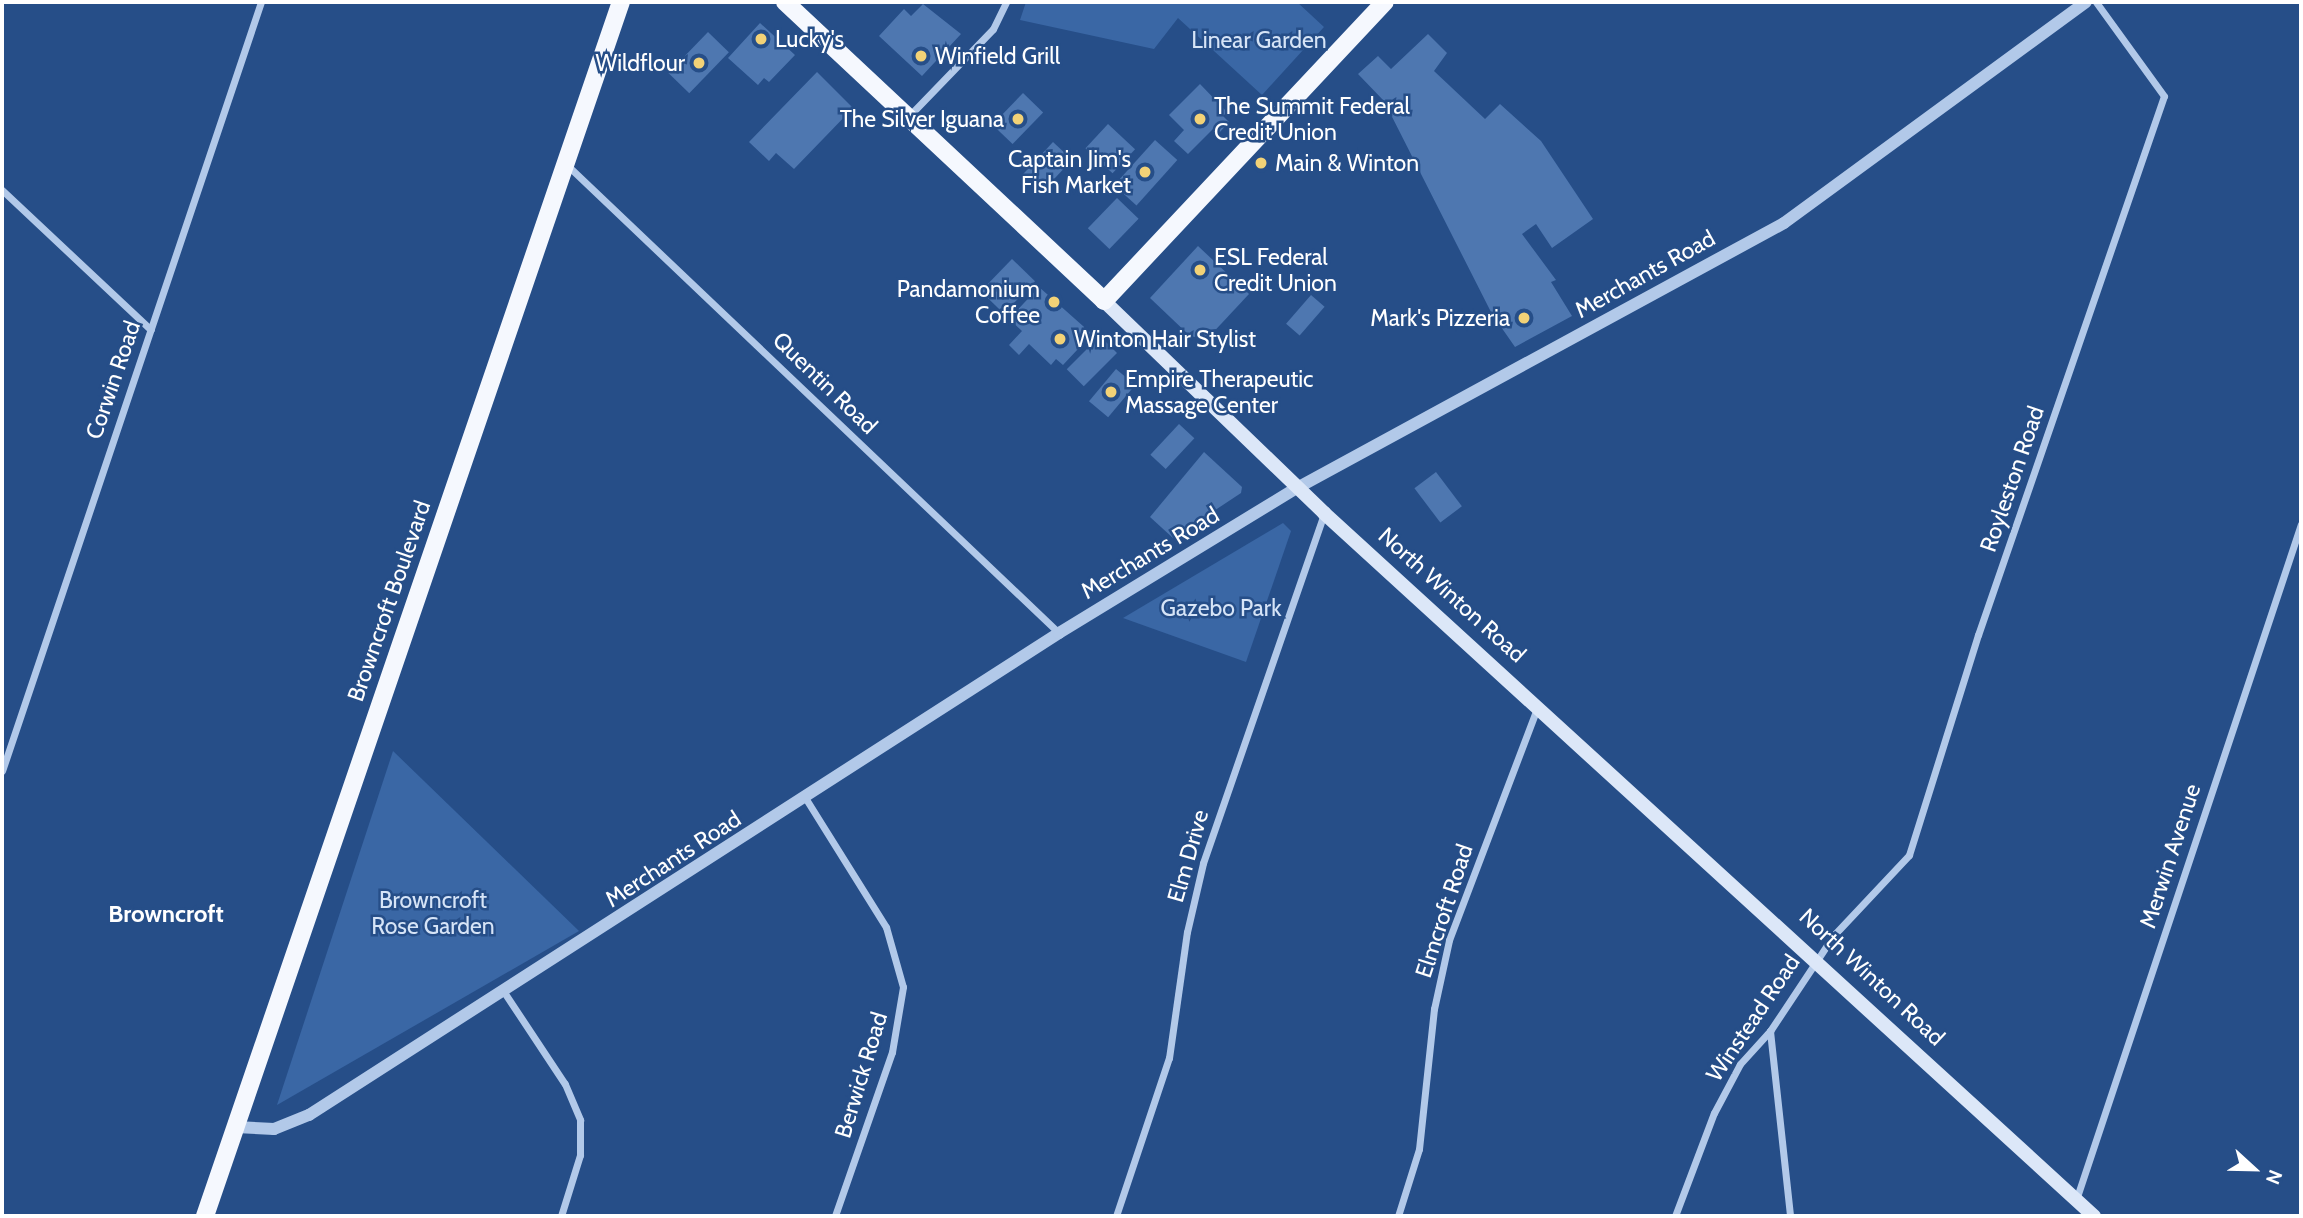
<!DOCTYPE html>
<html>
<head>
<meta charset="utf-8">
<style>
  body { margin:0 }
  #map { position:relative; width:2303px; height:1218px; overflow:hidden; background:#264e88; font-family:Cabin,sans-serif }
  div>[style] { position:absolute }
  .green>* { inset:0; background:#3a67a5 }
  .building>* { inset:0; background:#4e77b0; transform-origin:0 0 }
  .minor>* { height:7px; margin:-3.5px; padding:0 3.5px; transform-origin:3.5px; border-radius:3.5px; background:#b2c9e9 }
  .tertiary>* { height:12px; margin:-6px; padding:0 6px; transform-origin:6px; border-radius:6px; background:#b2c9e9 }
  .secondary>* { height:14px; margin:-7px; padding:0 7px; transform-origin:7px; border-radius:7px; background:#dce7f8 }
  .primary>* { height:18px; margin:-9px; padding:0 9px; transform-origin:9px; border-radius:9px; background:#f5f8fe }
  .dots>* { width:19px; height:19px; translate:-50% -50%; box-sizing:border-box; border:4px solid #264e88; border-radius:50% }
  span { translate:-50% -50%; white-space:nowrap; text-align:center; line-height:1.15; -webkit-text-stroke:5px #264e88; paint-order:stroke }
  .poi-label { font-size:23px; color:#fff }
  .left { translate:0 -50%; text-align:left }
  .right { translate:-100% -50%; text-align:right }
  .park-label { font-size:23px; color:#d6e4f7 }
  .street-label { font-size:23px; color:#fff }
  .neighbourhood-label { font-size:24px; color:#fff; font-weight:700 }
  .frame { position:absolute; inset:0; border:4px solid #fff; pointer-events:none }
  .north { position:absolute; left:2219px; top:1134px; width:70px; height:70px; -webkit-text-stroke:5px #264e88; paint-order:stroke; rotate:112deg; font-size:19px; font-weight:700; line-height:28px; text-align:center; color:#fff }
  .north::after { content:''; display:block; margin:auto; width:24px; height:32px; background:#fff; clip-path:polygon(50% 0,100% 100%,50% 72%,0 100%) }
</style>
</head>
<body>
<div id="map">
  <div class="green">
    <div style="clip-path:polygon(1026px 2px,1297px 2px,1324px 27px,1262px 95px,1178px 18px,1154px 49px,1020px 20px)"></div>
    <div style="clip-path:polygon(1283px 523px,1291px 531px,1246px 662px,1123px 618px)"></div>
    <div style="clip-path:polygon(393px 751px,579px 931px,277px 1105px)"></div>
  </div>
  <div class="building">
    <div style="clip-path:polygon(923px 4px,961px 34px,922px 76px,879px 36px,904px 9px,911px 16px)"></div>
    <div style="clip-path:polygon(760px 23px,795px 55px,769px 82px,764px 78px,758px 85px,728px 58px)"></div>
    <div style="left:708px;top:32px;width:29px;height:57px;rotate:44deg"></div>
    <div style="clip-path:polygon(1428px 34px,1447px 53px,1434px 71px,1485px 119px,1500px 104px,1541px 141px,1593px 219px,1552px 248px,1536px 224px,1522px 234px,1556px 280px,1551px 282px,1572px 316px,1515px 347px,1492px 314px,1384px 101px,1358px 74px,1378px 56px,1391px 69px)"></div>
    <div style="clip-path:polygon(817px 72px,853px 108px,794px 169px,776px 153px,769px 161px,749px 142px)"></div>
    <div style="clip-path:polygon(1200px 84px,1227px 112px,1223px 116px,1229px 122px,1219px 133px,1214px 128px,1188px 154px,1174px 141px,1184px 130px,1169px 115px)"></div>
    <div style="left:1023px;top:93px;width:28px;height:44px;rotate:44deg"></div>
    <div style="left:1108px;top:124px;width:37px;height:33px;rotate:43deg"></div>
    <div style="left:1155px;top:140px;width:30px;height:61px;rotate:42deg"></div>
    <div style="left:1053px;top:142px;width:26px;height:44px;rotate:43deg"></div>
    <div style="left:1117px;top:198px;width:30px;height:42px;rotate:44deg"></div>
    <div style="clip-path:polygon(1198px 246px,1249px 294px,1207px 339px,1190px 336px,1150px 298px)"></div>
    <div style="left:1012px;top:259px;width:32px;height:45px;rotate:44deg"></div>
    <div style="clip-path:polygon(1039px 287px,1092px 334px,1063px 365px,1056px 359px,1051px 365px,1029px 344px,1019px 355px,1009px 345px,1022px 331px,1009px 319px)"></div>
    <div style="left:1311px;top:295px;width:18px;height:38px;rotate:41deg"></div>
    <div style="left:1100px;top:336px;width:24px;height:47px;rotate:45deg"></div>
    <div style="left:1116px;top:369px;width:25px;height:42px;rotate:40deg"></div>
    <div style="left:1179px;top:424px;width:21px;height:42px;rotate:43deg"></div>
    <div style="clip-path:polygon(1204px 452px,1242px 487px,1241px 493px,1173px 538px,1150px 517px)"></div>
    <div style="left:1436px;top:472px;width:43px;height:27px;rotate:53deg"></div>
  </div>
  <div class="minor">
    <div style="left:908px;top:117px;width:122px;rotate:-46deg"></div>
    <div style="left:993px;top:29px;width:30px;rotate:-64deg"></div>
    <div style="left:567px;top:165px;width:679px;rotate:43.57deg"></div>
    <div style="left:2px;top:190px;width:204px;rotate:43.2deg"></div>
    <div style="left:2px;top:771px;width:811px;rotate:-71.39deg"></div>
    <div style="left:806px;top:799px;width:151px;rotate:58deg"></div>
    <div style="left:886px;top:927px;width:62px;rotate:74.2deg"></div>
    <div style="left:903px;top:987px;width:66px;rotate:99.6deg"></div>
    <div style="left:892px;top:1052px;width:174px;rotate:109.2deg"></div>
    <div style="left:504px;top:992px;width:110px;rotate:56.5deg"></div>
    <div style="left:565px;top:1084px;width:39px;rotate:67deg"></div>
    <div style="left:580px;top:1120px;width:35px;rotate:90deg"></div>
    <div style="left:580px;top:1155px;width:64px;rotate:107.3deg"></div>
    <div style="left:1770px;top:1031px;width:186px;rotate:83.8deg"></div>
    <div style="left:2076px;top:1200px;width:712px;rotate:-71.59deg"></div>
    <div style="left:1116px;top:1216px;width:167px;rotate:-71.5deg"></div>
    <div style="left:1169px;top:1058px;width:127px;rotate:-81.9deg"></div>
    <div style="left:1187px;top:932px;width:71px;rotate:-76.9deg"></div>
    <div style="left:1203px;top:863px;width:369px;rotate:-70.9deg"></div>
    <div style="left:1398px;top:1216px;width:70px;rotate:-72.6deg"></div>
    <div style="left:1419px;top:1149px;width:141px;rotate:-83.9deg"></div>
    <div style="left:1434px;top:1009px;width:71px;rotate:-77.7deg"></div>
    <div style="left:1449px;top:940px;width:250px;rotate:-69.2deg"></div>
    <div style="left:1675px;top:1216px;width:110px;rotate:-69.3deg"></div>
    <div style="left:1714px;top:1113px;width:55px;rotate:-62deg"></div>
    <div style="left:1740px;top:1064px;width:45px;rotate:-47.7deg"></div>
    <div style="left:1770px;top:1031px;width:114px;rotate:-56.4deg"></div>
    <div style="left:1833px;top:936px;width:111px;rotate:-46.8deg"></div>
    <div style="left:1909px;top:855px;width:231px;rotate:-72.6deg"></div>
    <div style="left:1978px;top:635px;width:570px;rotate:-70.96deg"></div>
    <div style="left:2164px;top:96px;width:116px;rotate:-125.9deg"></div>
  </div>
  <div class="tertiary">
    <div style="left:236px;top:1127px;width:38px;rotate:3deg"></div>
    <div style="left:274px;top:1129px;width:38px;rotate:-22deg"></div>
    <div style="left:309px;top:1115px;width:892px;rotate:-32.73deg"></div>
    <div style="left:1059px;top:633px;width:279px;rotate:-31.4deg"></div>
    <div style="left:1297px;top:488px;width:554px;rotate:-28.55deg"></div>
    <div style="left:1784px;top:223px;width:374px;rotate:-36.2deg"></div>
  </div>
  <div class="secondary">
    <div style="left:1104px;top:301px;width:306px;rotate:43.9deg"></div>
    <div style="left:1324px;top:513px;width:1043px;rotate:42.4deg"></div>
  </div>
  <div class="primary">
    <div style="left:785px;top:2px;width:437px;rotate:43.1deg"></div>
    <div style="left:1104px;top:301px;width:410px;rotate:-46.8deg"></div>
    <div style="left:205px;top:1216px;width:1283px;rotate:-71.09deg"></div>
  </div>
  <div class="dots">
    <div style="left:761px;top:39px;background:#f2d277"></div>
    <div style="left:921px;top:56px;background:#f2d277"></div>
    <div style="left:699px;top:63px;background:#f2d277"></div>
    <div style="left:1018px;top:119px;background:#f2d277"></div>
    <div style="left:1200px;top:119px;background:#f2d277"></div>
    <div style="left:1261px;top:163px;background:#f2d277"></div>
    <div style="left:1145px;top:172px;background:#f2d277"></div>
    <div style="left:1200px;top:270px;background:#f2d277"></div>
    <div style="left:1054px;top:302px;background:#f2d277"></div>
    <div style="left:1524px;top:318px;background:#f2d277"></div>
    <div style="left:1060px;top:339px;background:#f2d277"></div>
    <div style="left:1111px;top:392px;background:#f2d277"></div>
  </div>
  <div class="poi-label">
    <span class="left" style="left:775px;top:39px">Lucky's</span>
    <span class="left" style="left:935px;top:56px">Winfield Grill</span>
    <span class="right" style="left:685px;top:63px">Wildflour</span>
    <span class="left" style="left:1214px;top:119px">The Summit Federal<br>Credit Union</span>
    <span class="right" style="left:1004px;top:119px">The Silver Iguana</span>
    <span class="right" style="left:1131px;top:172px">Captain Jim's<br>Fish Market</span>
    <span class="left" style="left:1275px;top:163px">Main &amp; Winton</span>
    <span class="left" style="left:1214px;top:270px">ESL Federal<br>Credit Union</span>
    <span class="right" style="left:1040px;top:302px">Pandamonium<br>Coffee</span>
    <span class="right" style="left:1510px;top:318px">Mark's Pizzeria</span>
    <span class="left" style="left:1074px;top:339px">Winton Hair Stylist</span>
    <span class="left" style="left:1125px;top:392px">Empire Therapeutic<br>Massage Center</span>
  </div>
  <div class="park-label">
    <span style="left:1259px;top:40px">Linear Garden</span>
    <span style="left:1221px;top:608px">Gazebo Park</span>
    <span style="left:433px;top:913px">Browncroft<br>Rose Garden</span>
  </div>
  <div class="street-label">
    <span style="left:1645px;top:274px;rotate:-29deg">Merchants Road</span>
    <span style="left:113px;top:380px;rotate:-71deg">Corwin Road</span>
    <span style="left:825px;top:383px;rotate:44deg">Quentin Road</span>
    <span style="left:2012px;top:479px;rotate:-71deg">Royleston Road</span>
    <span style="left:1150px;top:553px;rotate:-31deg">Merchants Road</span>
    <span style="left:1452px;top:595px;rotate:42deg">North Winton Road</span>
    <span style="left:389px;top:601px;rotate:-71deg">Browncroft Boulevard</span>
    <span style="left:1188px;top:856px;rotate:-74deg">Elm Drive</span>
    <span style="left:2170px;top:856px;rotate:-72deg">Merwin Avenue</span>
    <span style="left:673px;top:859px;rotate:-33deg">Merchants Road</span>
    <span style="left:1444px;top:911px;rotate:-72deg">Elmcroft Road</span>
    <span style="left:1872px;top:977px;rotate:43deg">North Winton Road</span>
    <span style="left:1753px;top:1018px;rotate:-56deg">Winstead Road</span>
    <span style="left:861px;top:1075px;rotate:-73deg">Berwick Road</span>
  </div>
  <div class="neighbourhood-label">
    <span style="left:166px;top:914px">Browncroft</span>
  </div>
  <div class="frame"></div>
  <div class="north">N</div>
</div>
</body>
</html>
